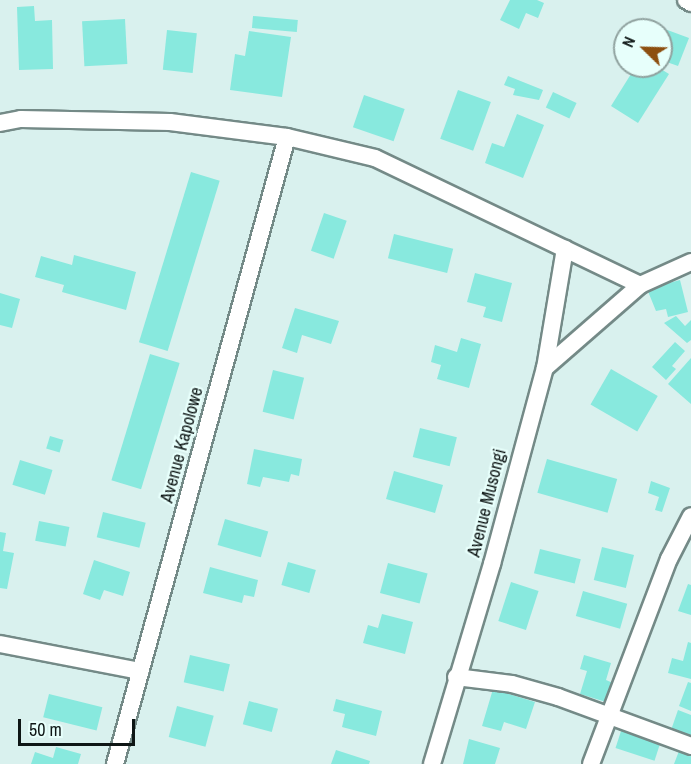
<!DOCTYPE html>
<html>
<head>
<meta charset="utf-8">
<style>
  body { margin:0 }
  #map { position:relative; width:691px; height:764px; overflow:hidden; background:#d9f1ee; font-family:"Archivo Narrow",sans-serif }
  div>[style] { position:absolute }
  .building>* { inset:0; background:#88e9de; transform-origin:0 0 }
  .roads { filter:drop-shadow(2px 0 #748a87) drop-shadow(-2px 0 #748a87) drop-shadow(0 2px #748a87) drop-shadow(0 -2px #748a87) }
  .minor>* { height:16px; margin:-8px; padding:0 8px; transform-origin:8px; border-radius:8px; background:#fff }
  span { translate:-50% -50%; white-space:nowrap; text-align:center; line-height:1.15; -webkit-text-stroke:4.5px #e7fffb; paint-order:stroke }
  .street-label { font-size:18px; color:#0e1615 }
  .north { position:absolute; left:613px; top:18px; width:60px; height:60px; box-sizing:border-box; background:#e7fffb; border:2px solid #90a29f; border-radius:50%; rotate:293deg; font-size:16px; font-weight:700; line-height:24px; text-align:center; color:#0e1615 }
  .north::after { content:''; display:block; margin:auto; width:21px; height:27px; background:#8c4f10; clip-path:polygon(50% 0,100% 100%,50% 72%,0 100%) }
  .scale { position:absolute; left:18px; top:719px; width:117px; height:27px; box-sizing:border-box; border:3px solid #0e1615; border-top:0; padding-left:8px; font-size:18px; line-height:21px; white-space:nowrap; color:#0e1615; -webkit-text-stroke:4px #e7fffb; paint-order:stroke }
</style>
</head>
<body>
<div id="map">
  <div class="building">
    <div style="clip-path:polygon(510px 0,537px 0,544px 3px,538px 18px,526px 13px,519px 29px,500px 20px)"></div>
    <div style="clip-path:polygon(34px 6px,35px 21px,52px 20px,53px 69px,19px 70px,17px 7px)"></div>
    <div style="left:253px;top:16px;width:45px;height:12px;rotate:5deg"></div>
    <div style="left:125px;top:19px;width:45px;height:43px;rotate:87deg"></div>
    <div style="clip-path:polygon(662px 28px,689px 38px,678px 66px,661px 60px)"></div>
    <div style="left:167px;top:30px;width:30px;height:40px;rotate:6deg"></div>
    <div style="clip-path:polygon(249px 31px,291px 37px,282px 97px,230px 90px,235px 54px,245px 56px)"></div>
    <div style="clip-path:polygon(636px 66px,656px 66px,669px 74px,638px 123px,611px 106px)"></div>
    <div style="clip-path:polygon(508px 76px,543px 90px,539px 100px,513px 95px,515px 89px,504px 85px)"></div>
    <div style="left:458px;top:90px;width:35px;height:52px;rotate:20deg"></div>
    <div style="left:553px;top:92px;width:26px;height:17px;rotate:25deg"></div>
    <div style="left:364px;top:95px;width:43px;height:34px;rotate:19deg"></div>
    <div style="clip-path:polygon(517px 114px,544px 125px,523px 178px,485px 163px,492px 143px,504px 147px)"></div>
    <div style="left:191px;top:172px;width:30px;height:178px;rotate:17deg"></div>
    <div style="left:324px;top:213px;width:24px;height:40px;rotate:19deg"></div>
    <div style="left:394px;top:234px;width:61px;height:25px;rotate:14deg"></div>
    <div style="clip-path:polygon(74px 255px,136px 272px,126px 310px,62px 292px,64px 285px,35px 277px,41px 256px,72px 265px)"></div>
    <div style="clip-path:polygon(475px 273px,512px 283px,502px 322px,483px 317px,486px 307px,467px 302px)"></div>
    <div style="clip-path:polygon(680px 280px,688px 312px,668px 317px,666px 309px,656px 311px,647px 289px)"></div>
    <div style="clip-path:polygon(0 293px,20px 299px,12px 328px,0 325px)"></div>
    <div style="clip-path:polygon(295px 308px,339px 321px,331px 344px,302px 335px,297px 353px,282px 348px)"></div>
    <div style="clip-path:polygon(676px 316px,685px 326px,691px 320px,691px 340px,687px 343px,664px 323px)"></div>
    <div style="clip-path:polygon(461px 338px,481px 344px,469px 388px,437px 379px,441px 365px,431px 362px,435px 345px,457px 352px)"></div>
    <div style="clip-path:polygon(675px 342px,685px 351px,672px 366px,676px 369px,666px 380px,652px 367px)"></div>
    <div style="left:150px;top:354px;width:31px;height:132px;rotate:17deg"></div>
    <div style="clip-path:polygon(691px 358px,691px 404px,668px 384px)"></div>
    <div style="left:611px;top:369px;width:54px;height:41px;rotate:30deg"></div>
    <div style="left:273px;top:370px;width:32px;height:43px;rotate:14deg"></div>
    <div style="left:420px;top:428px;width:38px;height:30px;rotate:14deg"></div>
    <div style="left:50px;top:436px;width:14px;height:13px;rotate:17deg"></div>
    <div style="clip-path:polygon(254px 449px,302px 459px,299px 476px,291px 474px,289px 482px,263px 477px,260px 487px,247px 484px)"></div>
    <div style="left:547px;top:459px;width:73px;height:35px;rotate:16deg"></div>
    <div style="left:20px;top:460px;width:34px;height:26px;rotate:17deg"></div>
    <div style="left:394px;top:471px;width:51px;height:29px;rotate:16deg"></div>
    <div style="clip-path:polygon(651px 481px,670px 488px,662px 512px,655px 510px,659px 497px,648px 493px)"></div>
    <div style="left:103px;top:512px;width:44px;height:26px;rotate:14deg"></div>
    <div style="left:225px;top:519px;width:45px;height:27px;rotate:16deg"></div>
    <div style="left:39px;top:521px;width:31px;height:20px;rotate:11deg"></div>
    <div style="clip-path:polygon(0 532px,6px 533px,3px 551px,14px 553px,7px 589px,0 588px)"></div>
    <div style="left:602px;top:547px;width:33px;height:34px;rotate:14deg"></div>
    <div style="left:540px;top:549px;width:42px;height:25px;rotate:14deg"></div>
    <div style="clip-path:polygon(94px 560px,130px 572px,123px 596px,104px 590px,100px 600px,83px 594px)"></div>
    <div style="left:288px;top:562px;width:29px;height:24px;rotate:16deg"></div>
    <div style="left:388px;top:563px;width:41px;height:31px;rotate:15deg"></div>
    <div style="clip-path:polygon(210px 567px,258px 580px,254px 597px,244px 595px,242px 603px,203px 593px)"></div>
    <div style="left:511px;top:582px;width:29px;height:41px;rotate:18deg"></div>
    <div style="clip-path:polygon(688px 584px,691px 585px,691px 615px,678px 611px)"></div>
    <div style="left:583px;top:591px;width:46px;height:26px;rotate:16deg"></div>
    <div style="clip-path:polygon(382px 614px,413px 622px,405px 654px,363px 643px,368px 625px,378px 628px)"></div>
    <div style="clip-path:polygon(688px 642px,691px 643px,691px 679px,668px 673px,672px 658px,683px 661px)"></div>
    <div style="left:190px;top:655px;width:41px;height:28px;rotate:13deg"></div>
    <div style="clip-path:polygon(584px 655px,611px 663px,606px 680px,613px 683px,606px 702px,580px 694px,587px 671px,580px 669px)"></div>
    <div style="clip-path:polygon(688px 682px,691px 683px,691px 711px,679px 706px)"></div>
    <div style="clip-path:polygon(493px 689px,535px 702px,526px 729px,504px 722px,501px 731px,482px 726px)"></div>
    <div style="left:49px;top:694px;width:55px;height:24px;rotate:14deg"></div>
    <div style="clip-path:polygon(336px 699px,382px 711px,376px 736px,342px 727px,345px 714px,333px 711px)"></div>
    <div style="left:249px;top:701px;width:30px;height:24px;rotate:15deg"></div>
    <div style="left:177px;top:706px;width:38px;height:32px;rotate:15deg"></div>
    <div style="clip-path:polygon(678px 710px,691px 715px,691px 739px,670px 733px)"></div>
    <div style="left:622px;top:728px;width:41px;height:21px;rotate:18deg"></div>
    <div style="clip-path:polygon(469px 739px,500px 748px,495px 764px,463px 764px)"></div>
    <div style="clip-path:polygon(56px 747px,81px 754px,78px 764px,31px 764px,35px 752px,53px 758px)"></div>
    <div style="clip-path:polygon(336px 750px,370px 761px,369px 764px,331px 764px)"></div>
    <div style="clip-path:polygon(679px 751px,691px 755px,691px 764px,674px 764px)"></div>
  </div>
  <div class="roads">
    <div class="minor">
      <div style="left:686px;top:0;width:6px;rotate:31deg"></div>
      <div style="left:0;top:123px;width:21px;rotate:-11deg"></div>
      <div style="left:21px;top:119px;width:149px;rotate:1.2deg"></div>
      <div style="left:170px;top:122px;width:118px;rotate:7.3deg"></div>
      <div style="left:287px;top:137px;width:90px;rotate:13.4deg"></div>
      <div style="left:375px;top:158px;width:294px;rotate:25.6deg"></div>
      <div style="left:640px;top:285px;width:56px;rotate:-24.3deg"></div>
      <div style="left:545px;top:368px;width:126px;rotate:-41.1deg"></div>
      <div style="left:0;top:644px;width:143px;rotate:10.9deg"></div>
      <div style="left:456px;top:677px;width:56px;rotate:7.1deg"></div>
      <div style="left:512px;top:684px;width:48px;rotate:15.8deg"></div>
      <div style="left:558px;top:697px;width:142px;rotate:20.2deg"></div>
      <div style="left:115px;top:764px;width:650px;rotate:-74.66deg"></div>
      <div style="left:432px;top:764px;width:209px;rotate:-73.3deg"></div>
      <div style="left:492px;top:564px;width:203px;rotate:-74.9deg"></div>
      <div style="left:545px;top:368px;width:121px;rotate:-80.5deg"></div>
      <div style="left:591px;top:764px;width:219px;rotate:-69.2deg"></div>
      <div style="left:669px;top:559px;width:48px;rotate:-62.9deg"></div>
    </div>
  </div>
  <div class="street-label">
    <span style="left:182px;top:445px;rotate:-75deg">Avenue Kapolowe</span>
    <span style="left:487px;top:503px;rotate:-76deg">Avenue Musongi</span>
  </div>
  <div class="north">N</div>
  <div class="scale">50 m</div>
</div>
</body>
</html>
